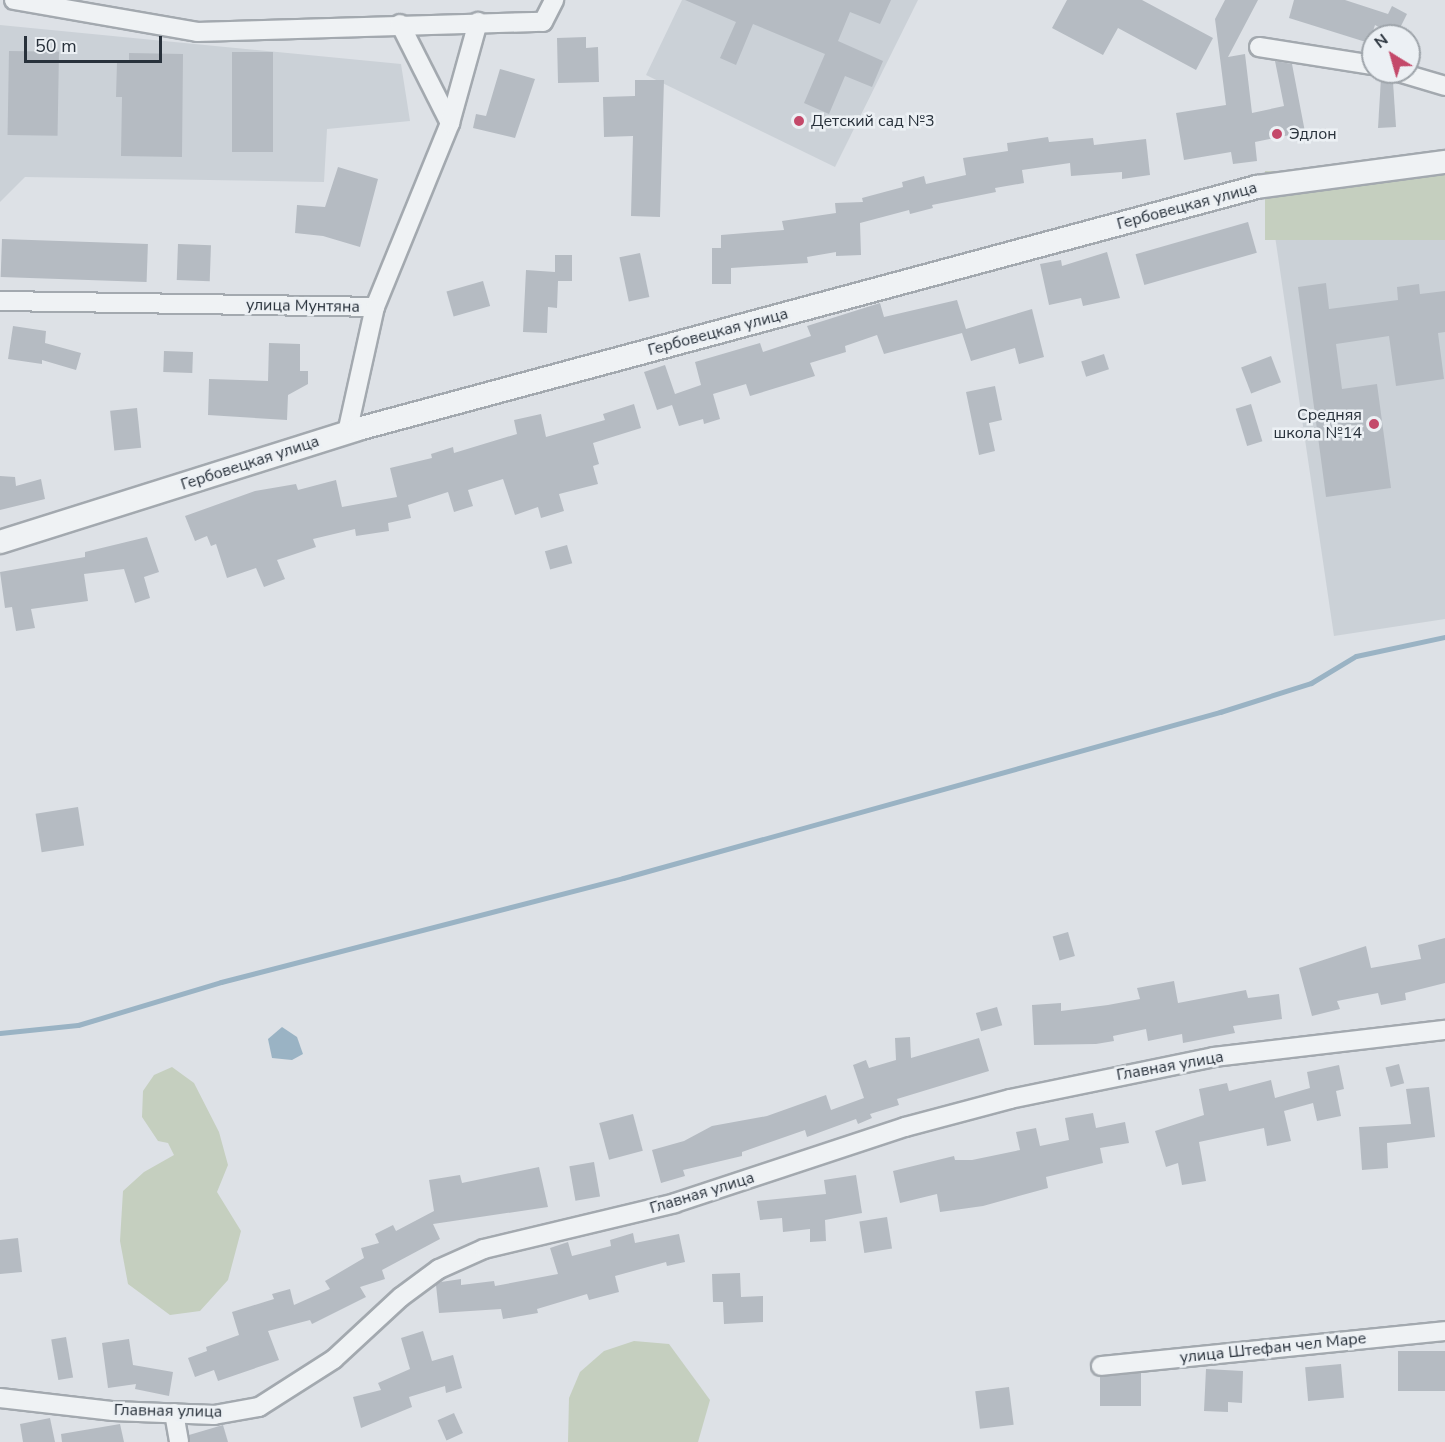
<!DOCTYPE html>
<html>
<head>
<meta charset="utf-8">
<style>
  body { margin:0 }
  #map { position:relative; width:1445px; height:1442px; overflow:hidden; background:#dde1e6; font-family:"Nunito Sans",sans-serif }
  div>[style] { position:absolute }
  .built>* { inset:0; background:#cbd1d7 }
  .green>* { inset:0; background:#c5cfbf; transform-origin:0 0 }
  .water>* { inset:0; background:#9ab3c4 }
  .stream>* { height:5px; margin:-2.5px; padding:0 2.5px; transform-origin:2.5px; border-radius:2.5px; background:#9ab3c4 }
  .building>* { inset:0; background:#b5bbc2; transform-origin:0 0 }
  .roads { filter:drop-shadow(2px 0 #a3a9af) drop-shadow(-2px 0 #a3a9af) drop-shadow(0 2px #a3a9af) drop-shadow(0 -2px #a3a9af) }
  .minor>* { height:18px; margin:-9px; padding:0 9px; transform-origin:9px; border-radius:9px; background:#eff2f4 }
  .tertiary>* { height:22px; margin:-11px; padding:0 11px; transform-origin:11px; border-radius:11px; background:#eff2f4 }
  .dots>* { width:16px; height:16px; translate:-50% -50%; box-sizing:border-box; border:3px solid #ecf0f4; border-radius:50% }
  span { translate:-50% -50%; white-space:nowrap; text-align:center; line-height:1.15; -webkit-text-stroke:5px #ecf0f4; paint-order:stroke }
  .poi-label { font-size:16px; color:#28313b }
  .left { translate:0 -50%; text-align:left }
  .right { translate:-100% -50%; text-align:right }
  .street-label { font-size:16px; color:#28313b }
  .north { position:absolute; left:1361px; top:24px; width:60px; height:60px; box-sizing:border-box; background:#ecf0f4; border:2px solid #9ea4aa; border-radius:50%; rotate:323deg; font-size:16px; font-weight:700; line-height:24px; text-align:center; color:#28313b }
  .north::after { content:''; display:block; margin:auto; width:21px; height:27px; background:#c4496a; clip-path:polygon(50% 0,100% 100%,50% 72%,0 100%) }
  .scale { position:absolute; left:24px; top:36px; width:138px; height:27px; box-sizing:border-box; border:3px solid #28313b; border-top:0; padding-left:8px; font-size:18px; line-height:21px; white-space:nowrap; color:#28313b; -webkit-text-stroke:4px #ecf0f4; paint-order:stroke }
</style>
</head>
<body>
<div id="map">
  <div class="built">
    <div style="clip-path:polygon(682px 0,918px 0,835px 167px,646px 75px)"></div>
    <div style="clip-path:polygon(0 25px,401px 64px,410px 121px,327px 129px,324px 182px,25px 177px,0 202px)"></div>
    <div style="clip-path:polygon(1445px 185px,1445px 619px,1334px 636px,1271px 209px)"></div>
  </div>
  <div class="green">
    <div style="left:1445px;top:171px;width:69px;height:180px;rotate:90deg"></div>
    <div style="clip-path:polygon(172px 1067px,194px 1083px,219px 1132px,228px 1165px,217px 1192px,241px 1231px,228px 1280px,200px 1311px,170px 1315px,128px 1284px,120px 1241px,123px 1191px,144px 1172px,174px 1155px,168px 1143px,158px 1141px,142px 1117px,143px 1091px,154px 1075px)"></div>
    <div style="clip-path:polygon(634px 1341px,669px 1344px,710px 1400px,698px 1442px,568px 1442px,569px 1398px,580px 1372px,604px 1351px)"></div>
  </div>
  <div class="water">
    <div style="clip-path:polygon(282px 1027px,297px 1037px,303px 1054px,292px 1060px,272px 1058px,268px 1039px)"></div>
  </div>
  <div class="stream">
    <div style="left:0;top:1033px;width:78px;rotate:-5.9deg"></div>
    <div style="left:78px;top:1025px;width:149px;rotate:-16.7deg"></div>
    <div style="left:221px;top:982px;width:415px;rotate:-14.5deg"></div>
    <div style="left:623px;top:878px;width:620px;rotate:-15.54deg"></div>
    <div style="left:1220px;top:712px;width:96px;rotate:-17.7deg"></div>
    <div style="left:1311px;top:683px;width:52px;rotate:-31deg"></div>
    <div style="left:1356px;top:656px;width:91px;rotate:-12.1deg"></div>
  </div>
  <div class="building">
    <div style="clip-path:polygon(685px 0,891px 0,880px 24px,850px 12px,838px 41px,883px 61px,872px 87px,845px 76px,829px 114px,804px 103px,825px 54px,753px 24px,736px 65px,720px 58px,736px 22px)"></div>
    <div style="clip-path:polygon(1067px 0,1142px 0,1213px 38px,1196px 70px,1118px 28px,1103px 55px,1052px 28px)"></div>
    <div style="clip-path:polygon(1225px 0,1258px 0,1228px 57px,1245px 54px,1252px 113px,1284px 106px,1275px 61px,1292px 64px,1305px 132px,1255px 142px,1257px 161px,1233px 164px,1231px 152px,1184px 160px,1176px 113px,1226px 105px,1215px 19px)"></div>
    <div style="clip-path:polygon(1294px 0,1345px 0,1388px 14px,1392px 6px,1407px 14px,1396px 36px,1375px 25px,1369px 43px,1289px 18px)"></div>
    <div style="clip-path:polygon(586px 37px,586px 48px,598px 47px,599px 82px,558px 83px,557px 38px)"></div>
    <div style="left:9px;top:51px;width:50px;height:84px;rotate:1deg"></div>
    <div style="left:232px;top:52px;width:41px;height:100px"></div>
    <div style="clip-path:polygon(129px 53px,183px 54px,182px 157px,121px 156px,122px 97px,116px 97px,117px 62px,129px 63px)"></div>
    <div style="clip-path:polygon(500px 69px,535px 79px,515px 138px,473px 128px,476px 114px,486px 116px)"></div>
    <div style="clip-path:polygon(1381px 78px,1393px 82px,1396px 127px,1378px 128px)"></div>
    <div style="clip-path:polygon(635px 80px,664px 80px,660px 217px,631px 216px,633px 136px,604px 137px,603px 97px,635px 96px)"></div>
    <div style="clip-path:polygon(1048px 137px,1049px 142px,1093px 138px,1094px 145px,1146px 139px,1150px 175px,1122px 179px,1122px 172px,1071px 176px,1070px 163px,1022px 170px,1024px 183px,995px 188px,996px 192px,932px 205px,933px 208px,910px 214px,909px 210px,860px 223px,861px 255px,836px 256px,836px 252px,807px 257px,808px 263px,731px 268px,731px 284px,712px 284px,712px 248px,721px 248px,721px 235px,784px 230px,782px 221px,836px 213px,835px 203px,863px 202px,862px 198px,903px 187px,902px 182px,924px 176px,926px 184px,966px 175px,963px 158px,1008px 151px,1007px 143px)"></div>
    <div style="clip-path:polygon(338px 167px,378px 179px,360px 247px,323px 236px,295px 233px,297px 205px,325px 207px)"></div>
    <div style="left:1248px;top:222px;width:32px;height:117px;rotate:74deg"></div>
    <div style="left:2px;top:239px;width:146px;height:38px;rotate:2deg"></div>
    <div style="left:178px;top:244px;width:33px;height:36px;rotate:2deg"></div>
    <div style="clip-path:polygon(1107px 252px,1120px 298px,1083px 306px,1081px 298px,1049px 305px,1040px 264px,1061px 260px,1062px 266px)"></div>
    <div style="left:640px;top:253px;width:45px;height:21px;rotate:78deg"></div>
    <div style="clip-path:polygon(555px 255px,572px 255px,572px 281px,558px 281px,557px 308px,548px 307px,547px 333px,523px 332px,526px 270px,555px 272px)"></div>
    <div style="left:483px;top:281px;width:26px;height:38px;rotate:74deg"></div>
    <div style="clip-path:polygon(1326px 283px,1329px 309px,1398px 300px,1397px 287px,1419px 284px,1420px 294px,1445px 291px,1445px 332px,1438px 333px,1444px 379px,1396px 386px,1389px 336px,1336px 344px,1342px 389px,1377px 384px,1391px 488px,1326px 497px,1298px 287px)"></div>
    <div style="clip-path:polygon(957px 300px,966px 329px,1032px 309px,1044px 357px,1019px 364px,1015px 348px,971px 361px,962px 333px,884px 354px,877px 335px,845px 346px,846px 352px,810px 363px,815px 376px,750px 396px,746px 384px,713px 394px,720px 419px,704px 424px,703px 419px,679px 426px,672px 405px,657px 410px,644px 372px,665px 365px,675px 394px,701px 385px,695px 362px,760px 343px,763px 352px,811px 336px,807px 326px,880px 303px,884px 317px)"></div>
    <div style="clip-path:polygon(13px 326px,46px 331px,45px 343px,81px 353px,76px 370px,42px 360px,42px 364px,8px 359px)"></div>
    <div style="clip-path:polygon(269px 343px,300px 344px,300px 371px,308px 371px,308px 384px,288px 395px,287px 420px,208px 415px,209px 379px,268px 381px)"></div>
    <div style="left:164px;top:351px;width:29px;height:21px;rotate:2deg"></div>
    <div style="left:1104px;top:354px;width:16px;height:24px;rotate:72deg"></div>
    <div style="left:1271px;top:356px;width:28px;height:32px;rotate:69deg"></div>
    <div style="clip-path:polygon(995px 386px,1002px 420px,989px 423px,995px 451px,979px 455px,966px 392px)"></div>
    <div style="clip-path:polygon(634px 404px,641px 428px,593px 443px,599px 464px,593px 466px,598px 484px,559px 494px,564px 511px,541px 518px,538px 507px,515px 515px,503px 479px,468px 490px,473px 506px,454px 512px,448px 492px,408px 505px,411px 518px,388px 523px,389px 531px,356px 536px,355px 529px,313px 539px,316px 547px,277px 560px,285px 579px,264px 587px,256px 568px,227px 578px,216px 544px,211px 546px,207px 536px,195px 541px,185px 516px,255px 491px,296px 484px,298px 490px,336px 480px,342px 507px,397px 497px,390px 468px,432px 458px,431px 454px,453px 447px,454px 453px,517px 434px,514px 420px,541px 414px,546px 437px,605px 420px,603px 414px)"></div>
    <div style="left:1251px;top:404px;width:39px;height:16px;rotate:73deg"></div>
    <div style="left:137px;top:408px;width:40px;height:27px;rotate:84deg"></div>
    <div style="clip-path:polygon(0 476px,15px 477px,16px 486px,41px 479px,45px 499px,0 510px)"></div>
    <div style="clip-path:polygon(147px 537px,159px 572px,144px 577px,150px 598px,135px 603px,124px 569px,84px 574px,88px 601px,31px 609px,35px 628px,16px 631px,12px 607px,5px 608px,0 572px,85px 557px,85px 552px)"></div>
    <div style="left:567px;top:545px;width:19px;height:23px;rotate:74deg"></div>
    <div style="left:78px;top:807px;width:39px;height:43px;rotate:81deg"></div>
    <div style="left:1068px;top:932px;width:25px;height:16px;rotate:74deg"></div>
    <div style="clip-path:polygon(1445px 938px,1445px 983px,1405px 993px,1406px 1000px,1381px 1005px,1378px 993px,1337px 1001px,1340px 1009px,1312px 1016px,1299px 968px,1366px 946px,1371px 968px,1421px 959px,1418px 945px)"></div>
    <div style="clip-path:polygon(1174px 981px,1178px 1003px,1246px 990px,1248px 998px,1279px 994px,1282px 1019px,1233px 1026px,1235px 1033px,1183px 1043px,1182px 1034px,1148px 1041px,1146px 1029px,1113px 1036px,1114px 1041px,1096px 1044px,1034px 1045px,1032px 1005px,1061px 1003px,1061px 1011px,1108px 1005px,1140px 999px,1137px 988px)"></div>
    <div style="left:997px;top:1007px;width:19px;height:22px;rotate:74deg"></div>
    <div style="clip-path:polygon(910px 1037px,911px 1058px,979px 1038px,989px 1071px,897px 1099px,899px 1105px,870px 1114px,872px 1118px,858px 1124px,856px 1119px,807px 1137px,805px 1130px,742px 1152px,742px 1156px,683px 1170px,685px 1176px,661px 1183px,652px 1150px,684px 1141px,712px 1126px,767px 1116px,826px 1095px,831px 1110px,864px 1098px,853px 1065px,866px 1060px,869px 1068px,896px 1060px,895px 1038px)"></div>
    <div style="left:1399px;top:1064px;width:20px;height:14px;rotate:75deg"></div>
    <div style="clip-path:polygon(1339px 1065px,1344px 1089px,1336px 1091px,1341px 1116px,1317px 1121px,1313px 1103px,1284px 1111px,1291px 1141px,1267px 1146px,1264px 1128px,1199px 1142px,1206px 1181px,1182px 1185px,1178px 1163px,1166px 1167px,1155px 1131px,1204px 1115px,1199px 1089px,1227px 1083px,1229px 1091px,1271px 1080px,1275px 1098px,1310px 1088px,1307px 1072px)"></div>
    <div style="clip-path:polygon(1429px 1087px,1435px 1137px,1387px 1143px,1388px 1168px,1362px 1170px,1359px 1127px,1411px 1124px,1406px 1089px)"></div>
    <div style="clip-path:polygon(1093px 1113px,1096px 1128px,1125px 1122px,1129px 1143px,1100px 1148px,1103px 1163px,1046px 1177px,1048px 1188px,983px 1206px,940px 1212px,937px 1194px,900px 1203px,893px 1171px,954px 1156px,955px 1160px,972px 1160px,1020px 1150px,1016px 1132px,1036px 1128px,1040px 1146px,1069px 1140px,1065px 1118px)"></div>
    <div style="left:633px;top:1114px;width:38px;height:35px;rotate:75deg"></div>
    <div style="left:594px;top:1162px;width:35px;height:25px;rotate:80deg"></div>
    <div style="clip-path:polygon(539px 1167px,548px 1207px,433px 1224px,440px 1239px,382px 1270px,385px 1279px,360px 1287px,366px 1297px,312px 1324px,310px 1320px,268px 1331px,279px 1360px,218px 1381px,214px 1370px,195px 1377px,188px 1358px,207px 1351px,206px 1347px,239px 1335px,232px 1312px,274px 1299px,272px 1294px,290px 1289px,294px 1305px,330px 1289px,325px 1281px,364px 1258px,361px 1248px,379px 1243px,375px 1234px,393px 1225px,396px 1231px,434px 1211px,429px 1180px,460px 1175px,462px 1183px)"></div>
    <div style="clip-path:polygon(856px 1175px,862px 1213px,825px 1220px,826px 1241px,810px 1242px,810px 1229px,783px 1232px,782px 1218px,760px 1220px,757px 1201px,826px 1194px,824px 1180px)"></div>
    <div style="left:887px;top:1217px;width:32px;height:28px;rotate:81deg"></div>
    <div style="clip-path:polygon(633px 1233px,635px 1243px,679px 1234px,685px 1262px,667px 1266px,666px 1262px,615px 1276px,619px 1292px,589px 1300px,587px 1294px,537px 1309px,538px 1313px,503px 1319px,501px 1309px,439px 1313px,436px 1285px,441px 1282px,461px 1279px,461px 1285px,494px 1281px,495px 1286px,558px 1274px,550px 1248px,568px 1242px,572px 1256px,611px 1246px,610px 1240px)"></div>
    <div style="clip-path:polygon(18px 1238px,22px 1272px,0 1274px,0 1240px)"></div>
    <div style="clip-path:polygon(740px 1273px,741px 1297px,763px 1296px,763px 1322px,724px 1324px,723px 1302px,713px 1302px,712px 1274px)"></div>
    <div style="clip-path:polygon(423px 1331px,432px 1361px,453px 1355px,462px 1388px,446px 1393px,445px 1386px,409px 1397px,412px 1407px,361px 1428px,353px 1397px,381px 1390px,378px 1383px,410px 1369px,401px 1338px)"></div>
    <div style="left:66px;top:1337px;width:41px;height:15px;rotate:80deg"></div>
    <div style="clip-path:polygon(129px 1339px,133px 1365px,173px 1372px,169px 1396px,135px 1389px,136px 1384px,108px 1388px,102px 1343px)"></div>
    <div style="left:1398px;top:1351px;width:47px;height:40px"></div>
    <div style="left:1341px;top:1364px;width:34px;height:36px;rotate:85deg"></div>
    <div style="clip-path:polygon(1206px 1369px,1243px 1371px,1242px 1403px,1228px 1402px,1228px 1412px,1204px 1411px)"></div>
    <div style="left:1141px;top:1373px;width:33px;height:41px;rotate:90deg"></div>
    <div style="left:1009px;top:1387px;width:38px;height:34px;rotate:83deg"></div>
    <div style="left:454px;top:1413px;width:22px;height:18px;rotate:66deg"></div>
    <div style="clip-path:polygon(50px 1418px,55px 1442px,23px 1442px,20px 1424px)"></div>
    <div style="clip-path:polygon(120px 1424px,124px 1442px,62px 1442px,61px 1434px)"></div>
    <div style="clip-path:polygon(223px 1425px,228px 1442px,190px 1442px,189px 1435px)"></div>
  </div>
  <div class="roads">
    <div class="minor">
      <div style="left:14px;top:0;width:186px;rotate:9.9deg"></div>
      <div style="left:197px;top:32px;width:346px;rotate:-1.7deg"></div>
      <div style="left:543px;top:22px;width:25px;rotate:-63deg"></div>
      <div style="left:400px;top:24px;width:111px;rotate:63.2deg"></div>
      <div style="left:1259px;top:47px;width:115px;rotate:9deg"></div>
      <div style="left:1398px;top:72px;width:49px;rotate:16.6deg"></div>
      <div style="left:0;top:301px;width:375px;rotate:0.9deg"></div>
      <div style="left:375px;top:307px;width:199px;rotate:-67.8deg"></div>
      <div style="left:450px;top:123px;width:105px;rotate:-74.5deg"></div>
      <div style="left:347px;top:433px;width:129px;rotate:-77.5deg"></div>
      <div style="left:1101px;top:1366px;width:346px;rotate:-5.8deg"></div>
      <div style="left:0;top:1398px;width:114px;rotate:6.6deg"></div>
      <div style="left:113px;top:1411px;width:101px;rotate:2.3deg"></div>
      <div style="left:214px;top:1415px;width:46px;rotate:-10.1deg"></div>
      <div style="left:259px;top:1407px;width:89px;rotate:-32.6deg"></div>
      <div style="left:334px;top:1359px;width:91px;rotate:-42.8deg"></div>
      <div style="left:401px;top:1297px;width:47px;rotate:-36.4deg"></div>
      <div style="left:439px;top:1269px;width:49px;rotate:-24deg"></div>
      <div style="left:484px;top:1249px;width:196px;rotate:-13.5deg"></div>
      <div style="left:675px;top:1203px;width:242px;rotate:-18.3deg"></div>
      <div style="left:905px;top:1127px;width:109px;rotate:-14.9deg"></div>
      <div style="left:1010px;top:1099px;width:208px;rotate:-11.6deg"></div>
      <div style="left:1214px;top:1057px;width:233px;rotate:-6.7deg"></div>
      <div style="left:174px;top:1413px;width:29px;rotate:80deg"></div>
    </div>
    <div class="tertiary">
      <div style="left:0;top:542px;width:375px;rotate:-17.5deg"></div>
      <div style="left:358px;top:429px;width:931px;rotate:-15.07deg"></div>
      <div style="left:1257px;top:187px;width:190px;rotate:-7.6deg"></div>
    </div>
  </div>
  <div class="dots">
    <div style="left:799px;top:121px;background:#c4496a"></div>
    <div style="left:1277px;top:134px;background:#c4496a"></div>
    <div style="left:1374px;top:424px;background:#c4496a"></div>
  </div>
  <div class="poi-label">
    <span class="left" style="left:811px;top:121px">Детский сад №3</span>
    <span class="left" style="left:1289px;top:134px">Эдлон</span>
    <span class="right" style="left:1362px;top:424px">Средняя<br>школа №14</span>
  </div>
  <div class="street-label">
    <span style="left:1187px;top:206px;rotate:-15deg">Гербовецкая улица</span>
    <span style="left:303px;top:306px;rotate:1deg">улица Мунтяна</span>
    <span style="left:718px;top:332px;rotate:-15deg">Гербовецкая улица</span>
    <span style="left:250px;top:463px;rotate:-18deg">Гербовецкая улица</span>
    <span style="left:1170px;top:1066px;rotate:-10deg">Главная улица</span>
    <span style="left:702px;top:1193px;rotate:-17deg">Главная улица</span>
    <span style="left:1273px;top:1348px;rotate:-6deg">улица Штефан чел Маре</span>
    <span style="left:168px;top:1411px;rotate:1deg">Главная улица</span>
  </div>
  <div class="north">N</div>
  <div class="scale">50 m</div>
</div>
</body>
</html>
